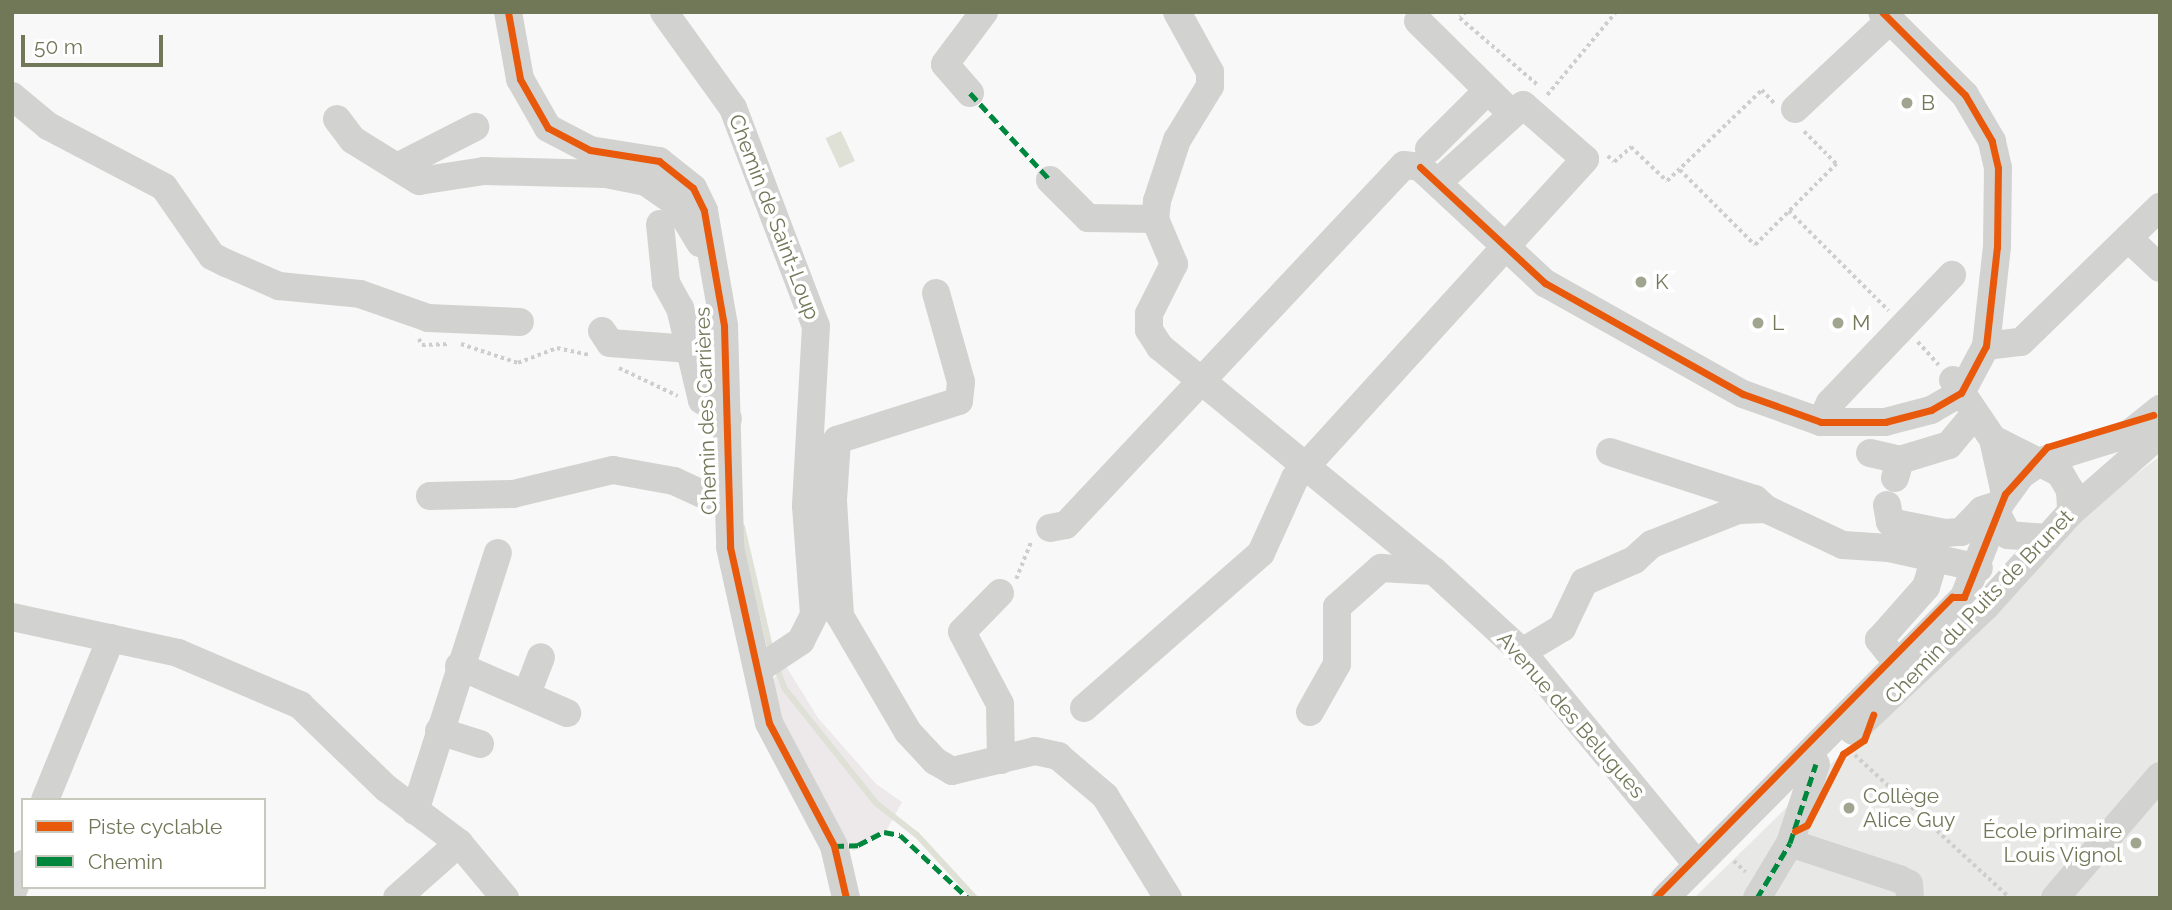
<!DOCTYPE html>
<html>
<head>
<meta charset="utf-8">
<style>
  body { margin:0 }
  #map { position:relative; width:2172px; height:910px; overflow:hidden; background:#f8f8f8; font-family:Raleway,sans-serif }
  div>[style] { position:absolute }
  .built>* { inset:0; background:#e8e8e6 }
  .green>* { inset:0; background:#ede8ea }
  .water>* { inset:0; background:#dfe0d6; transform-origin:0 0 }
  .stream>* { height:6px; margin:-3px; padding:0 3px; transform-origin:3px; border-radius:3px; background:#dfe0d6 }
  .path>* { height:3.5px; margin-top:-1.75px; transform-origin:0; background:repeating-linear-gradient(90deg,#cececd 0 3.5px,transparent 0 7px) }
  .minor>* { height:28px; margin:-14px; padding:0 14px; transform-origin:14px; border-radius:14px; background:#d2d3d0 }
  .quiet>* { height:5px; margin-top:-2.5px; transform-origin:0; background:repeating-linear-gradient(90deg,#00873e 0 10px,transparent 0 15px) }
  .cycleway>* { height:7px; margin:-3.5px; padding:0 3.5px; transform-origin:3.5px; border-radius:3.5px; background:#e8590c }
  .dots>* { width:19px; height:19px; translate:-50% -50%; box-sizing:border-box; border:4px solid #fff; border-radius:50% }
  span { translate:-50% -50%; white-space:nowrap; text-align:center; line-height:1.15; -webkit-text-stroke:7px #fff; paint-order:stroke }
  .poi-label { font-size:21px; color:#707858 }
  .left { translate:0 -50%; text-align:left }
  .right { translate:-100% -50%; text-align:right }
  .street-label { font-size:21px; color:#707858 }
  .frame { position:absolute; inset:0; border:14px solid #707858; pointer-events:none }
  .legend { position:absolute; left:21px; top:798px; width:245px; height:91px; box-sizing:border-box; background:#fff; border:2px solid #c6c9bc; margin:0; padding:9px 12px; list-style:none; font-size:21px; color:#707858 }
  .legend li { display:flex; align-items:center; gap:14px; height:35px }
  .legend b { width:35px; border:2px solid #c6c9bc }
  .scale { position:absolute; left:21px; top:35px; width:142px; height:32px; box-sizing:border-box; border:4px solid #707858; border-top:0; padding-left:9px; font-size:21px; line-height:24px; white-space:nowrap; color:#707858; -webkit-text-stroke:5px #fff; paint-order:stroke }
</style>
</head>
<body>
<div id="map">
  <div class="built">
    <div style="clip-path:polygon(2160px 456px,2160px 898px,1694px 898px,2098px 503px)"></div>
  </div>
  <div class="green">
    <div style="clip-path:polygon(784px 663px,818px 718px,876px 784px,902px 802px,885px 833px,853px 851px,773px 708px,773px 680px)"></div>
  </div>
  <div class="water">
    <div style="left:841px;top:131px;width:33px;height:17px;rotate:65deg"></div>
  </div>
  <div class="stream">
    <div style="left:742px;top:527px;width:128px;rotate:76.9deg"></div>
    <div style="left:776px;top:666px;width:25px;rotate:69deg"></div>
    <div style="left:785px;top:689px;width:146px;rotate:51.4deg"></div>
    <div style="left:876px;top:803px;width:52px;rotate:38deg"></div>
    <div style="left:917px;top:835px;width:86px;rotate:47.4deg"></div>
  </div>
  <div class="path">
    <div style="left:1466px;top:12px;width:8px;rotate:135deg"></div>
    <div style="left:1460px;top:18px;width:104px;rotate:40.7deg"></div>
    <div style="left:1547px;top:95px;width:108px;rotate:-50.3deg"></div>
    <div style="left:1608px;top:156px;width:8px;rotate:45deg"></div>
    <div style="left:1614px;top:162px;width:23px;rotate:-41deg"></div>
    <div style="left:1631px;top:147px;width:50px;rotate:43.4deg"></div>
    <div style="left:1667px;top:181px;width:132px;rotate:-43.8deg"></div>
    <div style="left:1762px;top:90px;width:18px;rotate:47deg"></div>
    <div style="left:1680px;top:170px;width:106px;rotate:45deg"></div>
    <div style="left:1755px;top:245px;width:115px;rotate:-45deg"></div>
    <div style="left:1836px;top:164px;width:48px;rotate:-135deg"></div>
    <div style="left:1789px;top:211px;width:141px;rotate:45deg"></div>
    <div style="left:419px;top:339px;width:7px;rotate:63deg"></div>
    <div style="left:422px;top:345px;width:28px;rotate:-2deg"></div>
    <div style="left:1918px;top:342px;width:31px;rotate:48deg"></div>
    <div style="left:461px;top:344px;width:60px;rotate:18.4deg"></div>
    <div style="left:518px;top:363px;width:42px;rotate:-21deg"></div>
    <div style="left:557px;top:348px;width:33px;rotate:12deg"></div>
    <div style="left:619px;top:368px;width:65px;rotate:25.4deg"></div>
    <div style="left:1016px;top:579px;width:40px;rotate:-68deg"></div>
    <div style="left:1855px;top:755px;width:211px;rotate:42.7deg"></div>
    <div style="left:1734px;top:861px;width:16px;rotate:43deg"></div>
  </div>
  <div class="minor">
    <div style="left:508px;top:12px;width:68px;rotate:79.8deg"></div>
    <div style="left:520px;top:79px;width:56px;rotate:60.3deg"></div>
    <div style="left:548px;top:128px;width:47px;rotate:27.6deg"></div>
    <div style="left:590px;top:150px;width:70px;rotate:9.1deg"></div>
    <div style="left:659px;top:161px;width:43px;rotate:38.5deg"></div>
    <div style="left:693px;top:188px;width:25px;rotate:64deg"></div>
    <div style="left:704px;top:211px;width:117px;rotate:80.1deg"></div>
    <div style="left:724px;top:326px;width:221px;rotate:88.4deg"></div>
    <div style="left:730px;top:547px;width:180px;rotate:77.5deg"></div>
    <div style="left:769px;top:723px;width:139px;rotate:62.1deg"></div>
    <div style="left:834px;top:846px;width:53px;rotate:77deg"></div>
    <div style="left:664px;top:12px;width:118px;rotate:54.3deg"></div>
    <div style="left:733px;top:108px;width:233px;rotate:69.2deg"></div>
    <div style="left:816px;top:326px;width:180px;rotate:93.2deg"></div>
    <div style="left:806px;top:506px;width:109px;rotate:85.8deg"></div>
    <div style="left:814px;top:615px;width:29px;rotate:117deg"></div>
    <div style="left:801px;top:641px;width:49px;rotate:146.6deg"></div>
    <div style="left:1177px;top:12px;width:68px;rotate:61.2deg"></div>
    <div style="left:1210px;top:72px;width:14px;rotate:90deg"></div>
    <div style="left:1210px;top:86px;width:63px;rotate:121.4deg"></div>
    <div style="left:1177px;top:140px;width:64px;rotate:108.2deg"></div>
    <div style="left:1157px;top:201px;width:18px;rotate:96deg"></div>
    <div style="left:1155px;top:219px;width:49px;rotate:67.1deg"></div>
    <div style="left:1174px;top:264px;width:56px;rotate:116.6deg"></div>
    <div style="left:1149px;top:314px;width:16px;rotate:90deg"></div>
    <div style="left:1149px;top:330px;width:20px;rotate:57deg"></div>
    <div style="left:1160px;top:347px;width:354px;rotate:39.3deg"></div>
    <div style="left:1434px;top:571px;width:120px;rotate:42.6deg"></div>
    <div style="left:1522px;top:652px;width:275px;rotate:50.5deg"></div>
    <div style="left:1418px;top:21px;width:128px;rotate:44.7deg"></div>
    <div style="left:970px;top:93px;width:38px;rotate:-131deg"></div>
    <div style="left:945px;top:64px;width:65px;rotate:-53.1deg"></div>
    <div style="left:12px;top:96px;width:47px;rotate:39.8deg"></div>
    <div style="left:48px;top:126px;width:131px;rotate:27.7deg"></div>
    <div style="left:164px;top:187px;width:84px;rotate:55.2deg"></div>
    <div style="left:212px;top:256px;width:16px;rotate:27deg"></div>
    <div style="left:226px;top:263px;width:58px;rotate:23.5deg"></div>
    <div style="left:279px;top:286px;width:81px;rotate:5.6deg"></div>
    <div style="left:360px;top:294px;width:72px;rotate:19.4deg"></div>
    <div style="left:428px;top:318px;width:92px;rotate:2.5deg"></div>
    <div style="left:1795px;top:109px;width:130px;rotate:-43.1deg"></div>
    <div style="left:337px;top:119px;width:26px;rotate:53deg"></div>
    <div style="left:353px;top:140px;width:78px;rotate:31.8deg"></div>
    <div style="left:419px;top:181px;width:66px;rotate:-8.7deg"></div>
    <div style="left:484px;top:171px;width:122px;rotate:1.4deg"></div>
    <div style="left:606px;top:174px;width:41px;rotate:11.3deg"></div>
    <div style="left:646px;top:182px;width:37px;rotate:35deg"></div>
    <div style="left:676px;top:203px;width:47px;rotate:59deg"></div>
    <div style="left:1429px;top:149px;width:83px;rotate:-45deg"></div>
    <div style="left:397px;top:167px;width:88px;rotate:-27.1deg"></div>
    <div style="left:1050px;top:180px;width:54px;rotate:45deg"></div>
    <div style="left:1088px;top:218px;width:67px;rotate:0.9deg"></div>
    <div style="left:660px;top:224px;width:59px;rotate:84.2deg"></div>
    <div style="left:666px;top:283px;width:29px;rotate:61deg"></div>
    <div style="left:680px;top:308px;width:95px;rotate:76.6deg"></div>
    <div style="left:702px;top:400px;width:32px;rotate:36deg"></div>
    <div style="left:2128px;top:238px;width:44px;rotate:43.2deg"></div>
    <div style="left:936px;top:293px;width:92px;rotate:74.3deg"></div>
    <div style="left:961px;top:382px;width:19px;rotate:96deg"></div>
    <div style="left:959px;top:401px;width:128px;rotate:162.3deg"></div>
    <div style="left:837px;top:440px;width:61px;rotate:93.8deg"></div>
    <div style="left:833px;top:501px;width:115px;rotate:86.5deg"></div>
    <div style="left:840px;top:616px;width:134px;rotate:59.6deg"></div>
    <div style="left:908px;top:732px;width:40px;rotate:47deg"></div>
    <div style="left:935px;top:761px;width:20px;rotate:30deg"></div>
    <div style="left:952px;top:771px;width:85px;rotate:-13.5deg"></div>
    <div style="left:1035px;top:751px;width:24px;rotate:12deg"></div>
    <div style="left:1058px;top:756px;width:62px;rotate:40.4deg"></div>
    <div style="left:1105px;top:796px;width:120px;rotate:58.3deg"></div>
    <div style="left:602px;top:331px;width:14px;rotate:56deg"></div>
    <div style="left:610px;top:343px;width:80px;rotate:4.3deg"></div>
    <div style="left:1986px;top:346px;width:35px;rotate:-7deg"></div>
    <div style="left:2021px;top:342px;width:194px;rotate:-44.2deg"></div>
    <div style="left:1953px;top:380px;width:71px;rotate:55.9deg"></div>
    <div style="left:1993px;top:439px;width:56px;rotate:77.7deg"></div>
    <div style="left:1821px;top:422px;width:21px;rotate:-65deg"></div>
    <div style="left:1830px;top:403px;width:177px;rotate:-46.4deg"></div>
    <div style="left:1993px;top:439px;width:75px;rotate:26.9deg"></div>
    <div style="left:2060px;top:473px;width:20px;rotate:60deg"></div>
    <div style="left:2070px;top:490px;width:22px;rotate:87deg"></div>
    <div style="left:1610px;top:452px;width:152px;rotate:18deg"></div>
    <div style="left:1755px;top:499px;width:12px;rotate:42deg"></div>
    <div style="left:1870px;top:453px;width:31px;rotate:13deg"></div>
    <div style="left:1895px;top:478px;width:19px;rotate:-74deg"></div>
    <div style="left:1900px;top:460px;width:51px;rotate:-17deg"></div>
    <div style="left:1949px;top:445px;width:40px;rotate:-50deg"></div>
    <div style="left:430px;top:496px;width:83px;rotate:-1.4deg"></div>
    <div style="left:513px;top:494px;width:103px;rotate:-13.5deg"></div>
    <div style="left:613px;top:470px;width:62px;rotate:10.2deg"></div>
    <div style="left:674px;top:481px;width:57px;rotate:24.8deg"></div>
    <div style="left:1887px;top:505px;width:17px;rotate:80deg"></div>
    <div style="left:1890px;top:522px;width:56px;rotate:11.3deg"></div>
    <div style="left:1945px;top:533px;width:16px;rotate:-4deg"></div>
    <div style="left:1961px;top:532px;width:30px;rotate:-46deg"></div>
    <div style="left:1982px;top:510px;width:19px;rotate:-18deg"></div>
    <div style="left:1997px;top:514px;width:24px;rotate:62deg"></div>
    <div style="left:2008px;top:535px;width:40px;rotate:4.3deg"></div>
    <div style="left:1050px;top:528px;width:16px;rotate:-11deg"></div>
    <div style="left:1066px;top:525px;width:494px;rotate:-46.8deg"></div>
    <div style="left:1404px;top:165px;width:16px;rotate:7deg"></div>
    <div style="left:1420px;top:167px;width:171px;rotate:42.9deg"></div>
    <div style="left:1545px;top:283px;width:227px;rotate:29.3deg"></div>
    <div style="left:1743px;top:394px;width:83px;rotate:19.7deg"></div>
    <div style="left:1821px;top:422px;width:64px"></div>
    <div style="left:1885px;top:422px;width:48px;rotate:-14.6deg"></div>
    <div style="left:1931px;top:410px;width:34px;rotate:-30deg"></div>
    <div style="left:1961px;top:393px;width:53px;rotate:-62deg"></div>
    <div style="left:1986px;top:346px;width:100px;rotate:-83.7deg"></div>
    <div style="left:1997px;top:247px;width:79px;rotate:-89.3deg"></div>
    <div style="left:1998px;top:168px;width:28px;rotate:-103deg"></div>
    <div style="left:1992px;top:141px;width:53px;rotate:-120.4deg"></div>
    <div style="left:1965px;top:95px;width:117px;rotate:-135deg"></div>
    <div style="left:1000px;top:593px;width:54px;rotate:134.3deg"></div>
    <div style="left:962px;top:632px;width:81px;rotate:62.2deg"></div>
    <div style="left:1000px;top:704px;width:56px;rotate:89deg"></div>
    <div style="left:12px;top:617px;width:170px;rotate:12.2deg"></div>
    <div style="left:178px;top:653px;width:133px;rotate:23.1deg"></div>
    <div style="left:300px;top:705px;width:120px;rotate:44deg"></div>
    <div style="left:386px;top:788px;width:91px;rotate:37deg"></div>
    <div style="left:459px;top:843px;width:72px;rotate:50.1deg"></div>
    <div style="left:1522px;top:652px;width:47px;rotate:-31deg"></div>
    <div style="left:1562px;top:628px;width:51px;rotate:-64.4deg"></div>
    <div style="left:1584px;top:582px;width:55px;rotate:-23.7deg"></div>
    <div style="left:1634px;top:560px;width:24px;rotate:-42deg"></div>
    <div style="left:1652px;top:544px;width:92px;rotate:-21.6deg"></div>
    <div style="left:1738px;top:510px;width:28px;rotate:-2deg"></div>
    <div style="left:1766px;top:509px;width:85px;rotate:25.1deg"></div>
    <div style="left:1843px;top:545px;width:46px;rotate:3.7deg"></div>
    <div style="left:1889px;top:548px;width:92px;rotate:12.5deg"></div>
    <div style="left:1898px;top:664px;width:31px;rotate:-128deg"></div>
    <div style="left:1879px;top:640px;width:71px;rotate:-48.4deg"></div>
    <div style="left:1926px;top:587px;width:31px;rotate:-73deg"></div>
    <div style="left:459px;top:666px;width:118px;rotate:23.5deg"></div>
    <div style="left:528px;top:691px;width:36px;rotate:-69deg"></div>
    <div style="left:1084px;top:708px;width:235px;rotate:-41.2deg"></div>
    <div style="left:1261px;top:553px;width:82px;rotate:-65.6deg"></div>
    <div style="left:1295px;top:478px;width:431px;rotate:-47.7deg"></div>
    <div style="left:1585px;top:159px;width:82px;rotate:-138.9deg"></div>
    <div style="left:1523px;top:105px;width:115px;rotate:137.8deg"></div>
    <div style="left:1310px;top:712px;width:55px;rotate:-60.6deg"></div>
    <div style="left:1337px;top:664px;width:57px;rotate:-90deg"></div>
    <div style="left:1337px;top:607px;width:59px;rotate:-41.6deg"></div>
    <div style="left:1381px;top:568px;width:53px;rotate:3.2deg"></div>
    <div style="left:439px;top:731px;width:43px;rotate:17.6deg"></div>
    <div style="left:1853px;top:731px;width:183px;rotate:-43.2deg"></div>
    <div style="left:1986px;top:606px;width:127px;rotate:-47.9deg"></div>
    <div style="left:2071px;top:512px;width:118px;rotate:-41.2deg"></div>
    <div style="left:45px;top:800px;width:175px;rotate:-67.8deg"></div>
    <div style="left:415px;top:811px;width:271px;rotate:-72.2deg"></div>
    <div style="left:1790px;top:843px;width:115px;rotate:18.3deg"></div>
    <div style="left:1899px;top:879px;width:11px;rotate:27deg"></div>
    <div style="left:1909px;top:884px;width:14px;rotate:86deg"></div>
    <div style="left:12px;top:894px;width:32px;rotate:-70deg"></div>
    <div style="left:397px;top:898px;width:83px;rotate:-41.6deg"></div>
    <div style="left:1665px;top:898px;width:424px;rotate:-45.2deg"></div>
    <div style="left:1964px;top:597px;width:100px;rotate:-68.8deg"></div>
    <div style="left:2000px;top:504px;width:36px;rotate:-54deg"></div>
    <div style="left:2021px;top:475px;width:24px;rotate:-35deg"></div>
    <div style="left:2041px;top:461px;width:92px;rotate:-17.1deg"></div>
    <div style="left:2129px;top:434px;width:40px;rotate:-39deg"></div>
    <div style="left:1757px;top:898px;width:64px;rotate:-59deg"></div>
    <div style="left:1790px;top:843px;width:83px;rotate:-71.8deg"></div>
    <div style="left:2055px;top:898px;width:161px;rotate:-49.3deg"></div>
  </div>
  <div class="quiet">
    <div style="left:970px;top:93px;width:118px;rotate:47.4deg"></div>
    <div style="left:834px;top:846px;width:24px;rotate:-2deg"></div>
    <div style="left:858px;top:845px;width:29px;rotate:-27deg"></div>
    <div style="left:884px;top:832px;width:16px;rotate:11deg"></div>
    <div style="left:900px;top:835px;width:93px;rotate:42.8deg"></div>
    <div style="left:1757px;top:898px;width:64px;rotate:-59deg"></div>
    <div style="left:1790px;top:843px;width:83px;rotate:-71.8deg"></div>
  </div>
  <div class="cycleway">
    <div style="left:508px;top:12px;width:68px;rotate:79.8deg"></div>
    <div style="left:520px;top:79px;width:56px;rotate:60.3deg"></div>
    <div style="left:548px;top:128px;width:47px;rotate:27.6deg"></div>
    <div style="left:590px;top:150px;width:70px;rotate:9.1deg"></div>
    <div style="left:659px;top:161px;width:43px;rotate:38.5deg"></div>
    <div style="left:693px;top:188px;width:25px;rotate:64deg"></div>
    <div style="left:704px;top:211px;width:117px;rotate:80.1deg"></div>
    <div style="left:724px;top:326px;width:221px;rotate:88.4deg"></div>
    <div style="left:730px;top:547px;width:180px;rotate:77.5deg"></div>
    <div style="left:769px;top:723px;width:139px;rotate:62.1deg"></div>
    <div style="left:834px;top:846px;width:53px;rotate:77deg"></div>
    <div style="left:1420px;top:167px;width:171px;rotate:42.9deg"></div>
    <div style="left:1545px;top:283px;width:227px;rotate:29.3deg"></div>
    <div style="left:1743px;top:394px;width:83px;rotate:19.7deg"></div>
    <div style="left:1821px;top:422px;width:64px"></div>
    <div style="left:1885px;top:422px;width:48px;rotate:-14.6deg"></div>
    <div style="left:1931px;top:410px;width:34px;rotate:-30deg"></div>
    <div style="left:1961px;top:393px;width:53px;rotate:-62deg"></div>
    <div style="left:1986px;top:346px;width:100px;rotate:-83.7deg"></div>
    <div style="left:1997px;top:247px;width:79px;rotate:-89.3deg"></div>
    <div style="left:1998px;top:168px;width:28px;rotate:-103deg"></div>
    <div style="left:1992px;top:141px;width:53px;rotate:-120.4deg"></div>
    <div style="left:1965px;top:95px;width:117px;rotate:-135deg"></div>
    <div style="left:1795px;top:831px;width:13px;rotate:-27deg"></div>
    <div style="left:1807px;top:825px;width:80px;rotate:-63.1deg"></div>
    <div style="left:1843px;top:754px;width:25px;rotate:-34deg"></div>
    <div style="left:1864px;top:740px;width:27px;rotate:-70deg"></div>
    <div style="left:1655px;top:898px;width:423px;rotate:-45.4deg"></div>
    <div style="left:1952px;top:597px;width:12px"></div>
    <div style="left:1964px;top:597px;width:111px;rotate:-68.3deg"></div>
    <div style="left:2005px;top:494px;width:63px;rotate:-48.2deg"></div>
    <div style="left:2047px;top:447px;width:111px;rotate:-16.8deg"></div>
  </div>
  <div class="dots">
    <div style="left:1907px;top:103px;background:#a0a590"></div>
    <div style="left:1641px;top:282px;background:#a0a590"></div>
    <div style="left:1758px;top:323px;background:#a0a590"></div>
    <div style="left:1838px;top:323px;background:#a0a590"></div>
    <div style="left:1849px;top:808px;background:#a0a590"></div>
    <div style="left:2136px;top:843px;background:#a0a590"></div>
  </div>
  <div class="poi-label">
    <span class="left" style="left:1921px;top:103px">B</span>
    <span class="left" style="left:1655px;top:282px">K</span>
    <span class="left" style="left:1772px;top:323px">L</span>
    <span class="left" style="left:1852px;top:323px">M</span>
    <span class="left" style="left:1863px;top:808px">Collège<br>Alice Guy</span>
    <span class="right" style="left:2122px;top:843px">École primaire<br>Louis Vignol</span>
  </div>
  <div class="street-label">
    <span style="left:774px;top:217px;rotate:69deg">Chemin de Saint-Loup</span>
    <span style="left:706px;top:411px;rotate:-92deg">Chemin des Carrières</span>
    <span style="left:1979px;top:607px;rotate:-46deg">Chemin du Puits de Brunet</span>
    <span style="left:1571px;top:715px;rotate:49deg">Avenue des Belugues</span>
  </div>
  <div class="frame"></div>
  <ul class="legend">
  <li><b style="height:9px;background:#e8590c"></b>Piste cyclable</li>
  <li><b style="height:9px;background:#00873e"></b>Chemin</li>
  </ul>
  <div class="scale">50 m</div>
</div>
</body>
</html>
